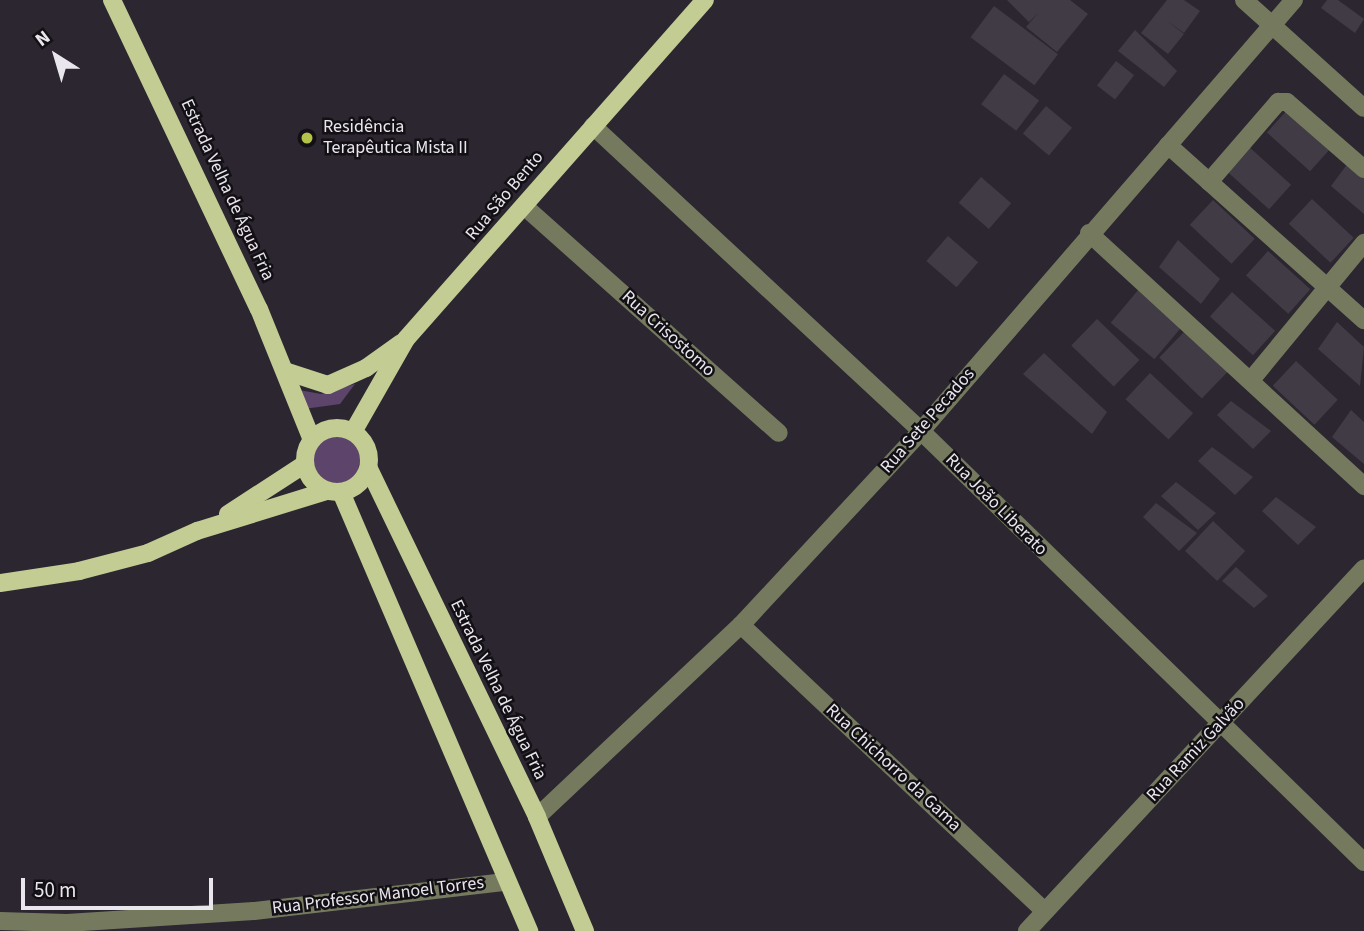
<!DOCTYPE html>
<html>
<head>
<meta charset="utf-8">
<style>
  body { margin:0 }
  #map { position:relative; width:1364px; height:931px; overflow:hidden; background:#2c2630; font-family:"Source Sans 3",sans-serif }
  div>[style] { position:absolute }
  .green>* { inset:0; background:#5c446b }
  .building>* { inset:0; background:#413b45; transform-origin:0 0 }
  .minor>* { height:18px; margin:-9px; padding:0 9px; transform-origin:9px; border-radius:9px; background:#757a5f }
  .major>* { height:18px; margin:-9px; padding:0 9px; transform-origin:9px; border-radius:9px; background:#c2cc93 }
  .major>.ring { margin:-9px; padding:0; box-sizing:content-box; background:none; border:18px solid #c2cc93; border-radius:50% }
  .dots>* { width:19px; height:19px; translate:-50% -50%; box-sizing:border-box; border:4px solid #131015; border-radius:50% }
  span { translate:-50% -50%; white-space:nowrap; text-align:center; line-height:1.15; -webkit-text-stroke:5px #131015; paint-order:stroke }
  .poi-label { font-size:18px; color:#eae6ed }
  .left { translate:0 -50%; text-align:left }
  .street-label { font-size:18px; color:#eae6ed }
  .north { position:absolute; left:21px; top:21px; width:70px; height:70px; -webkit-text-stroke:5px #131015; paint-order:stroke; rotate:323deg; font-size:19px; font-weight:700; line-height:28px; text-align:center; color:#eae6ed }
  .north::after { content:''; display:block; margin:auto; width:24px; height:32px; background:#eae6ed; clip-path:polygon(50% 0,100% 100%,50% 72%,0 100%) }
  .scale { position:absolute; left:21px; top:878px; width:192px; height:32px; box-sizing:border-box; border:4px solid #eae6ed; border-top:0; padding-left:9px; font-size:21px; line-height:24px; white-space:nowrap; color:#eae6ed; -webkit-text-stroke:5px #131015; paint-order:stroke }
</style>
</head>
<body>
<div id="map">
  <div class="green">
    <div style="clip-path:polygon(355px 384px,340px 404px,304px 409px,299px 390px,321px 394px)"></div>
    <div style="clip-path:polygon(346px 432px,363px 447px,356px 478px,323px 489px,310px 469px,315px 443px)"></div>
  </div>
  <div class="building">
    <div style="clip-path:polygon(1007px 0,1070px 0,1088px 14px,1057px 52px,1026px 27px,1039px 12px,1029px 22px)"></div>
    <div style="clip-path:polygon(1167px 0,1184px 0,1200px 11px,1184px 33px,1166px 20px,1184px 34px,1168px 54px,1141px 33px)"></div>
    <div style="clip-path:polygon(1327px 0,1338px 0,1364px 19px,1355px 33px,1321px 8px)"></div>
    <div style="left:994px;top:6px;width:80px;height:39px;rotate:37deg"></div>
    <div style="clip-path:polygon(1135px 30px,1177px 71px,1164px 87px,1118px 51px)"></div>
    <div style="left:1116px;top:61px;width:23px;height:31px;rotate:38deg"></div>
    <div style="left:1004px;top:74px;width:44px;height:38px;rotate:37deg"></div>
    <div style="left:1046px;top:106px;width:34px;height:36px;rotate:40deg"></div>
    <div style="left:1289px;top:108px;width:58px;height:33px;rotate:42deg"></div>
    <div style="left:1248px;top:146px;width:58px;height:33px;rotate:42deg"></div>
    <div style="clip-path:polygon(1351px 159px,1364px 171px,1364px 214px,1331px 186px)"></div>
    <div style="left:981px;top:177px;width:40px;height:34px;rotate:41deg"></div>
    <div style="left:1312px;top:199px;width:57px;height:34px;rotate:43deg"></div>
    <div style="left:1213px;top:200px;width:57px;height:34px;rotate:43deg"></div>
    <div style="left:948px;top:236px;width:40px;height:33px;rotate:41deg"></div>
    <div style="clip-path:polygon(1178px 240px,1220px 279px,1201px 304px,1159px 267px)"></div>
    <div style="left:1268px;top:251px;width:57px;height:33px;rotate:42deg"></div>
    <div style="left:1139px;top:289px;width:57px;height:44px;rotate:40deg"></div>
    <div style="left:1232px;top:292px;width:58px;height:33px;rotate:42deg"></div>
    <div style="left:1097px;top:319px;width:59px;height:37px;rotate:44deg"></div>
    <div style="clip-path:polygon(1337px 322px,1364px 347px,1360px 386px,1318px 349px)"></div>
    <div style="left:1185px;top:331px;width:59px;height:37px;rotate:44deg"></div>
    <div style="clip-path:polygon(1044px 353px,1107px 412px,1092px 434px,1023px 374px)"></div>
    <div style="left:1296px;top:361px;width:57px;height:34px;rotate:43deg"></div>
    <div style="left:1150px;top:373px;width:59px;height:36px;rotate:43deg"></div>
    <div style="clip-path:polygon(1231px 401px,1271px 431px,1253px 449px,1217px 415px)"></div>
    <div style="clip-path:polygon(1351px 410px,1364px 422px,1364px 464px,1332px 437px)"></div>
    <div style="clip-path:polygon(1212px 447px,1253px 477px,1235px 495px,1198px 461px)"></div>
    <div style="clip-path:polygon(1176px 482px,1216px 513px,1198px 530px,1161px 496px)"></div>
    <div style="clip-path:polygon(1276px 497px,1316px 527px,1298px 545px,1262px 511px)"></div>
    <div style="clip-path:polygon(1156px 503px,1197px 533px,1179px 551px,1143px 517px)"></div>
    <div style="left:1213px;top:521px;width:44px;height:41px;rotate:43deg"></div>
    <div style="clip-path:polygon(1236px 567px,1268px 596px,1254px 608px,1222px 581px)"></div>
  </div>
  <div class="minor">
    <div style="left:1244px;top:0;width:161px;rotate:42deg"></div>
    <div style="left:593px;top:126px;width:448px;rotate:42.9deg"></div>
    <div style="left:921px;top:431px;width:618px;rotate:44.21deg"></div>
    <div style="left:1168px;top:145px;width:263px;rotate:41.8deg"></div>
    <div style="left:1209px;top:182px;width:106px;rotate:-49.2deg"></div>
    <div style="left:1278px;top:102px;width:9px"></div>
    <div style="left:1287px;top:102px;width:102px;rotate:41deg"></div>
    <div style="left:524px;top:206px;width:341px;rotate:41.7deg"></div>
    <div style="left:1089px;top:233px;width:374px;rotate:42.6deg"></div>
    <div style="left:1251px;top:380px;width:178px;rotate:-50.5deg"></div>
    <div style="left:741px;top:625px;width:417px;rotate:43.3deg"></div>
    <div style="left:537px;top:817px;width:280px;rotate:-43.3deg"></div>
    <div style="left:741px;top:625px;width:265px;rotate:-47.1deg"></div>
    <div style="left:921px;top:431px;width:570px;rotate:-49.13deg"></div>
    <div style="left:0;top:921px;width:67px;rotate:1.7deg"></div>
    <div style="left:67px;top:923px;width:187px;rotate:-3.7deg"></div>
    <div style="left:254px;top:911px;width:253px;rotate:-6.6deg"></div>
    <div style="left:1027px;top:931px;width:495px;rotate:-47.1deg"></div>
  </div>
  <div class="major">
    <div style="left:112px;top:0;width:342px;rotate:64.6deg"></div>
    <div style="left:259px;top:309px;width:141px;rotate:68deg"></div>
    <div style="left:288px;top:372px;width:42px;rotate:18deg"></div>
    <div style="left:328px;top:385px;width:42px;rotate:-24.1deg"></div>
    <div style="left:366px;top:368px;width:43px;rotate:-35.5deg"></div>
    <div class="ring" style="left:305px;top:428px;width:46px;height:46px"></div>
    <div style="left:353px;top:432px;width:107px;rotate:-60.3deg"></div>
    <div style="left:406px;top:339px;width:452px;rotate:-48.6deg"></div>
    <div style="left:369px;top:469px;width:386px;rotate:64.2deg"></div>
    <div style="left:537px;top:817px;width:124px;rotate:67.2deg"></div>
    <div style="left:341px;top:492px;width:478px;rotate:66.8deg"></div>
    <div style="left:228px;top:514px;width:92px;rotate:-33deg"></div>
    <div style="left:0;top:583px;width:80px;rotate:-8.6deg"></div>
    <div style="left:79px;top:571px;width:71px;rotate:-14.6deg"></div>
    <div style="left:148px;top:553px;width:54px;rotate:-24.2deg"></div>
    <div style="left:197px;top:531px;width:135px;rotate:-17.2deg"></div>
  </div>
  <div class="dots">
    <div style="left:307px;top:138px;background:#b3c24b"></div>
  </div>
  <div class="poi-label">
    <span class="left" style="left:323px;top:138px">Residência<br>Terapêutica Mista II</span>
  </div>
  <div class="street-label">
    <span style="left:227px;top:190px;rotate:65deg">Estrada Velha de Água Fria</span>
    <span style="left:505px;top:196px;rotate:-50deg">Rua São Bento</span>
    <span style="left:668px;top:334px;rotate:42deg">Rua Crisostomo</span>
    <span style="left:928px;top:421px;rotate:-49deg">Rua Sete Pecados</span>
    <span style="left:996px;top:505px;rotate:45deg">Rua João Liberato</span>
    <span style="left:498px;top:690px;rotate:64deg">Estrada Velha de Água Fria</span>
    <span style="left:1196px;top:750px;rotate:-47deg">Rua Ramiz Galvão</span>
    <span style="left:893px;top:768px;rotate:43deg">Rua Chichorro da Gama</span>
    <span style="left:378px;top:896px;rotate:-7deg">Rua Professor Manoel Torres</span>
  </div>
  <div class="north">N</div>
  <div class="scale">50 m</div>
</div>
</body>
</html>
